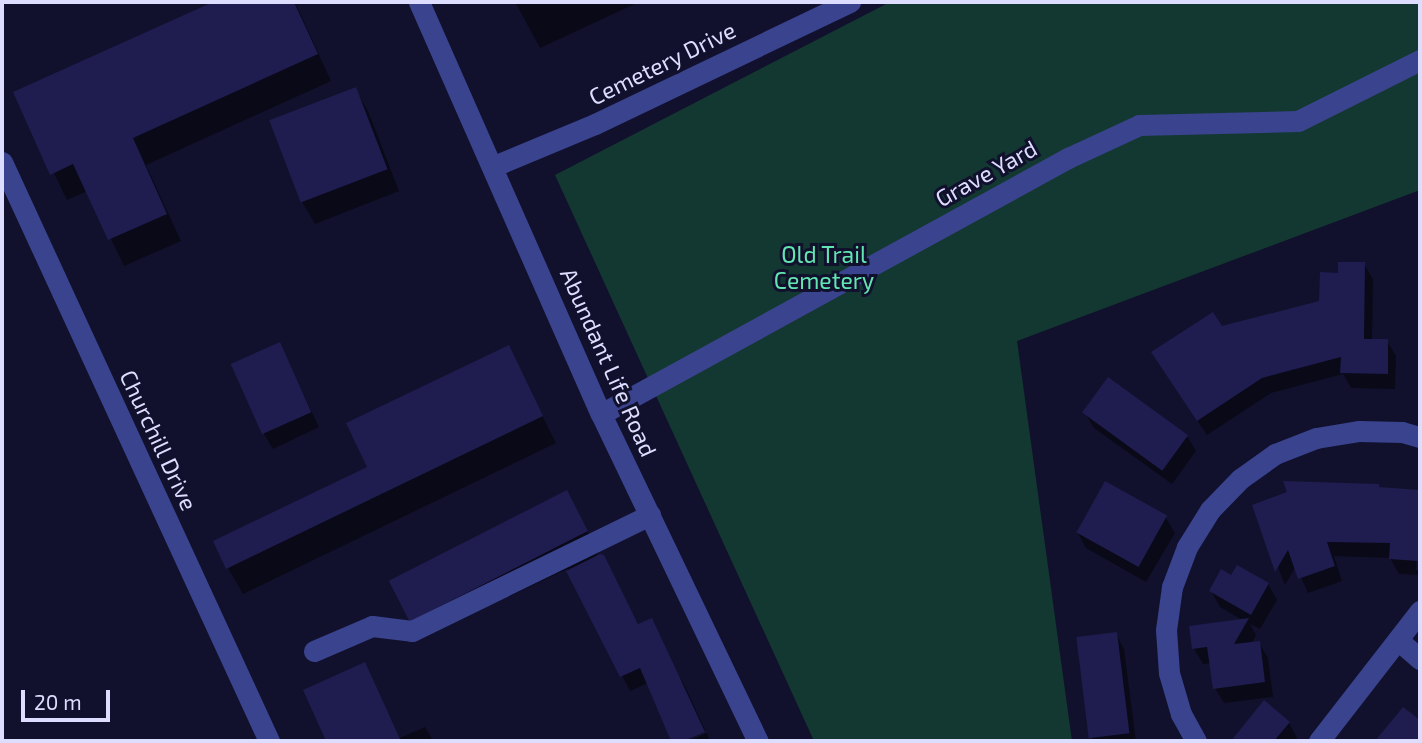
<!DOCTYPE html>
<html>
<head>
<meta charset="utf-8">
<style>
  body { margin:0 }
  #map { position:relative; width:1422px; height:743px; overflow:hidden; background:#11112d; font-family:"Exo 2",sans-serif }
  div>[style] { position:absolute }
  .green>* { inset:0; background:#133831 }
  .shadow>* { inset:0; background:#0007 }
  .building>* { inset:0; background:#1f1c4f; transform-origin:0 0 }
  .minor>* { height:21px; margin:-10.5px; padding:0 10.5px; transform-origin:10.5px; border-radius:10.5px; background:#3a438e }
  span { translate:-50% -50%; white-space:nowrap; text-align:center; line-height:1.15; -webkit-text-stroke:6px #11112d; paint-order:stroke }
  .street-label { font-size:23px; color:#dddeff }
  .park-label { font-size:23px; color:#62e6b1 }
  .frame { position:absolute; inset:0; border:4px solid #dddeff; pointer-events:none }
  .scale { position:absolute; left:21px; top:690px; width:89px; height:32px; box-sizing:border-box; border:4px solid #dddeff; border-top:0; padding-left:9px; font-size:21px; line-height:24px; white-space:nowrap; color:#dddeff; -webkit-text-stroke:5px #11112d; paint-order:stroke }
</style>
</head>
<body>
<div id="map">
  <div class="green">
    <div style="clip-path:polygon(890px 2px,1420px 2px,1420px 190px,1017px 341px,1072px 741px,814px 741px,555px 175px)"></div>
  </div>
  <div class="shadow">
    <div style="clip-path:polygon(217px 2px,295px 2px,331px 81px,146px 165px,181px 241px,124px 266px,88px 191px,67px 200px,15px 93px)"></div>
    <div style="clip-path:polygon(515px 2px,639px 2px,540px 48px)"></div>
    <div style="clip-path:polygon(355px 89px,368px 111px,399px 191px,315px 224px,302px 202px)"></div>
    <div style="clip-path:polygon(1364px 264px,1373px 279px,1372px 341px,1387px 341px,1396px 356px,1395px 389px,1351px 388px,1343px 374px,1271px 393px,1207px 435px,1162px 367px,1222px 328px,1320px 303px,1340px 274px)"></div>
    <div style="clip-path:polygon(279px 344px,319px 427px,273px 449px,264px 434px)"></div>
    <div style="clip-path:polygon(508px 347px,556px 443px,243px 594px,228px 568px,370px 468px)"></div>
    <div style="clip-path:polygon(1085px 413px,1187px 436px,1196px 451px,1172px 484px,1094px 428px)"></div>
    <div style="clip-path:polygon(1379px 489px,1420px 492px,1416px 570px,1420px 570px,1420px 560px,1420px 575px,1399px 574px,1390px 558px,1334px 556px,1342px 581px,1308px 593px,1296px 566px,1285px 585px,1254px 506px)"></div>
    <div style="clip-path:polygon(579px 515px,599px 553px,595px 555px,603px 557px,639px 625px,684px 684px,705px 730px,673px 741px,648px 683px,630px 691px,567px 569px,422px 638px,409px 616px)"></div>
    <div style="clip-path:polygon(1166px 518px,1175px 533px,1146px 582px,1086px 548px,1077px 532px)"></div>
    <div style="clip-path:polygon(1232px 577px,1268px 584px,1277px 600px,1260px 629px,1250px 624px,1256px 635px,1251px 644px,1259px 643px,1268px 658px,1273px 697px,1224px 703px,1215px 688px,1211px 663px,1203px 664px,1194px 649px,1191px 627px,1244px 621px,1220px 607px,1211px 591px)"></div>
    <div style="clip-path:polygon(1116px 634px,1124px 649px,1136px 741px,1092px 741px)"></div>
    <div style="clip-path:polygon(364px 664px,400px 738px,425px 727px,433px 741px,329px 741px,325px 734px)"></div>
    <div style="clip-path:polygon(1264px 703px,1289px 723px,1297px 738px,1295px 741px,1233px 741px)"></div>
    <div style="clip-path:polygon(707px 733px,710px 741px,688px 741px)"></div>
  </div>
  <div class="building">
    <div style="clip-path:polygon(213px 2px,294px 2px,318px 54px,133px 138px,167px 214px,108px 240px,73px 164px,50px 175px,13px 92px)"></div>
    <div style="left:356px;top:87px;width:88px;height:93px;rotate:69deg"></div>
    <div style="clip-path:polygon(1338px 262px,1365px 262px,1364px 339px,1388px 339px,1388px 374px,1340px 373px,1341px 357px,1262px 378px,1197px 421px,1151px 352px,1213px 312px,1222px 326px,1319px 301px,1320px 272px,1338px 273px)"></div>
    <div style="left:280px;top:342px;width:77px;height:54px;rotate:66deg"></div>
    <div style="clip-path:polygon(509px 345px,543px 416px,226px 569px,213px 541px,367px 467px,346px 423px)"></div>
    <div style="left:1108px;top:377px;width:99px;height:44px;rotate:36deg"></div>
    <div style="left:1105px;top:481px;width:71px;height:59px;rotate:29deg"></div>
    <div style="clip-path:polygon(1283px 481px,1379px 484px,1379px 487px,1420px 490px,1418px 561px,1389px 559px,1390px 543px,1327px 542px,1335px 566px,1298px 579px,1288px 550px,1275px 572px,1252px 505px,1287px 492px)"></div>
    <div style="left:567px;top:490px;width:46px;height:200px;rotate:63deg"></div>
    <div style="clip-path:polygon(600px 554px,604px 555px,638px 624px,652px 618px,705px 732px,683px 741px,671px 741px,640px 668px,620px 677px,566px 571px)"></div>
    <div style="clip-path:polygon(1237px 565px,1269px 583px,1251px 615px,1209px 591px,1221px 569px,1231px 575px)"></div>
    <div style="clip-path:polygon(1249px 618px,1234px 644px,1260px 641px,1265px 682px,1213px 689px,1207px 647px,1192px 649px,1189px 626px)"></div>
    <div style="left:1117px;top:632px;width:102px;height:41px;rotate:83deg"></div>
    <div style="clip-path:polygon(365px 662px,401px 741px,326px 741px,303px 690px)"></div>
    <div style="clip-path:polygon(1264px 700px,1290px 722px,1274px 741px,1231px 741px)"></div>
    <div style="clip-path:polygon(1403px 707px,1420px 720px,1420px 741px,1375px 741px)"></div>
  </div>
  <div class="minor">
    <div style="left:419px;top:2px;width:450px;rotate:66.2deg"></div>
    <div style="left:601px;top:414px;width:363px;rotate:64.4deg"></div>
    <div style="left:2px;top:162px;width:638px;rotate:65.24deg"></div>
    <div style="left:494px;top:166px;width:109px;rotate:-22.6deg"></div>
    <div style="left:595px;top:124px;width:283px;rotate:-25.6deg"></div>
    <div style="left:601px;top:414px;width:533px;rotate:-28.73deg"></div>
    <div style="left:1068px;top:158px;width:78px;rotate:-24.9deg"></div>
    <div style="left:1139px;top:125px;width:159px;rotate:-1.4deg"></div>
    <div style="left:1298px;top:121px;width:136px;rotate:-26.6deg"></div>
    <div style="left:1398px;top:640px;width:29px;rotate:41deg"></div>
    <div style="left:314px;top:651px;width:63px;rotate:-23.3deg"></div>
    <div style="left:372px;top:626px;width:40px;rotate:7.1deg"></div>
    <div style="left:412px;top:631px;width:265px;rotate:-26deg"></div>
    <div style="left:1196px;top:741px;width:31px;rotate:-119deg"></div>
    <div style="left:1181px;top:714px;width:43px;rotate:-106.3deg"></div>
    <div style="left:1169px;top:673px;width:43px;rotate:-94deg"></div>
    <div style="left:1166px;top:630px;width:43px;rotate:-82.1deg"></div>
    <div style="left:1172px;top:587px;width:43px;rotate:-69.4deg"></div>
    <div style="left:1187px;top:547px;width:44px;rotate:-58.1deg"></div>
    <div style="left:1210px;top:510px;width:43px;rotate:-45.9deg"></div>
    <div style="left:1240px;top:479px;width:43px;rotate:-35.5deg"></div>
    <div style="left:1275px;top:454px;width:44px;rotate:-21.3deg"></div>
    <div style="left:1316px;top:438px;width:44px;rotate:-9.2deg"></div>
    <div style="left:1359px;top:431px;width:43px;rotate:1.3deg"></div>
    <div style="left:1402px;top:432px;width:19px;rotate:16deg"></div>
    <div style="left:1319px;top:741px;width:165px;rotate:-52.2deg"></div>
  </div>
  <div class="street-label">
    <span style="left:662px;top:63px;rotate:-26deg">Cemetery Drive</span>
    <span style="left:986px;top:173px;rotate:-29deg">Grave Yard</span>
    <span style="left:609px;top:362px;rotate:66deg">Abundant Life Road</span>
    <span style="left:159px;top:440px;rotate:65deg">Churchill Drive</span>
  </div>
  <div class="park-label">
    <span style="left:824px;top:267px">Old Trail<br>Cemetery</span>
  </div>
  <div class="frame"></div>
  <div class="scale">20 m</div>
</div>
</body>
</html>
